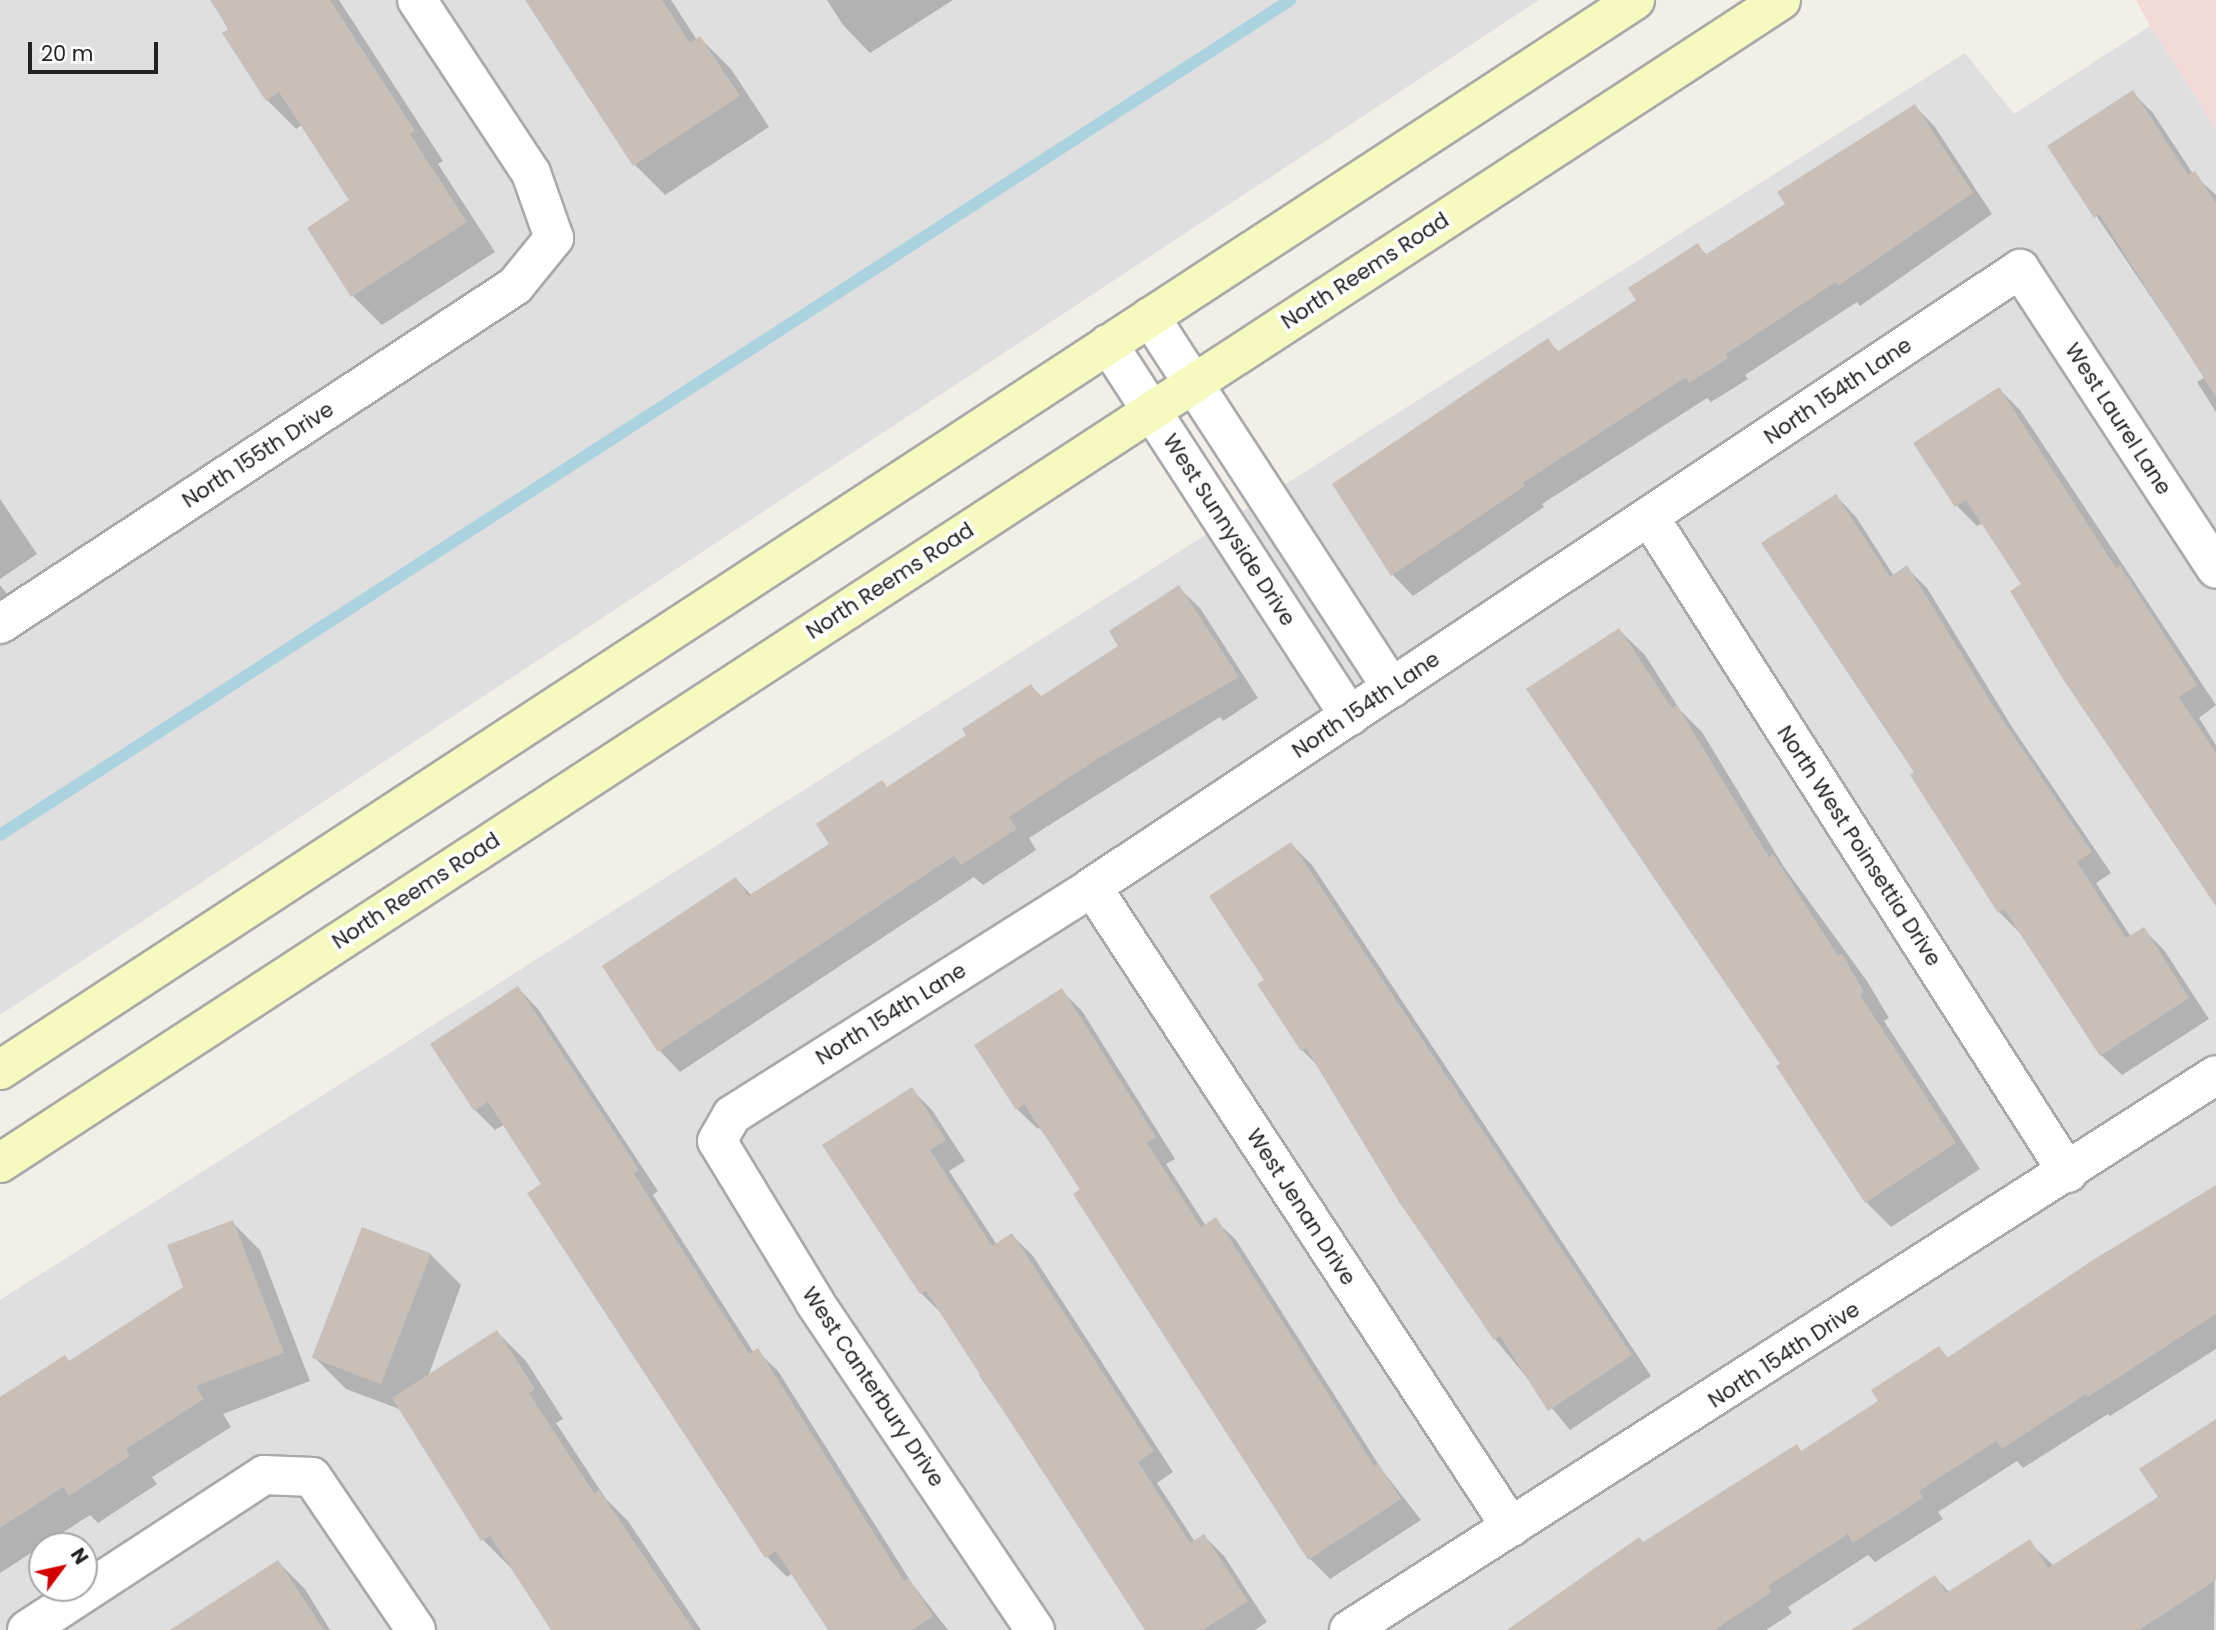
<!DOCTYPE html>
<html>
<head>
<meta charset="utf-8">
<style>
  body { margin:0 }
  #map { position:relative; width:2216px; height:1630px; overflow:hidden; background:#f2efe9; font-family:Poppins,sans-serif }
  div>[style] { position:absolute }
  .residential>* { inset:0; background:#e0dfdf }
  .commercial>* { inset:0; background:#f2dad9 }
  .shadow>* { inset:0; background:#0003 }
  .stream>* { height:12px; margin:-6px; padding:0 6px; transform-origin:6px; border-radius:6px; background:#aad3df }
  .building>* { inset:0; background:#c7bfb8; transform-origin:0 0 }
  .roads { filter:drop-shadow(2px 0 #a9a9a9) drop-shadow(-2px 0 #a9a9a9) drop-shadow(0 2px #a9a9a9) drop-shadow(0 -2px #a9a9a9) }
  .minor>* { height:38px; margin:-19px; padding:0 19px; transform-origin:19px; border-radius:19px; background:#fff }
  .secondary>* { height:38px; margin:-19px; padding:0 19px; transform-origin:19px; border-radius:19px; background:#f7fabf }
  span { translate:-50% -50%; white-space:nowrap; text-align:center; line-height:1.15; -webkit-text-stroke:7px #fff; paint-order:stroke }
  .street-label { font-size:21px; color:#222 }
  .north { position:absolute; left:28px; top:1532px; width:70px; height:70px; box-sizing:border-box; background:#fff; border:2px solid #a7a7a7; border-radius:50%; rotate:57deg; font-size:19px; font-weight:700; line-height:28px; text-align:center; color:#222 }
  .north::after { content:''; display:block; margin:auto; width:24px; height:32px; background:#d40000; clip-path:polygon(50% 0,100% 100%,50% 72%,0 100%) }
  .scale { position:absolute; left:28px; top:42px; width:130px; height:32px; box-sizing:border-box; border:4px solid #222; border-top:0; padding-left:9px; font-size:21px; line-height:24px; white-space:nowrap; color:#222; -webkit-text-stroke:5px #fff; paint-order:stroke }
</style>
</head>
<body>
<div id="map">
  <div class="residential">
    <div style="clip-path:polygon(0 0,1539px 0,0 1015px)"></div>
    <div style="clip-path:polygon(evenodd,2150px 26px,2216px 129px,2216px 1630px,0 1630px,0 1300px,1965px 53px,2014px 114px,2150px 26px,42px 1546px,84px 1546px,84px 1588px,42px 1588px,42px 1546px)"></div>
  </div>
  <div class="commercial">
    <div style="clip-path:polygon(2136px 0,2216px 0,2216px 129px,2150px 26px)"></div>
  </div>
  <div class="shadow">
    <div style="clip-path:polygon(212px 0,339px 0,443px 161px,438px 164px,495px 252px,382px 325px,353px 296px,352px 201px,302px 125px,296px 129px,267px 100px)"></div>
    <div style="clip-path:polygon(527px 0,671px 0,697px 40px,700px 38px,731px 69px,769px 127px,665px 195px,634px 164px)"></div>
    <div style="clip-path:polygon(827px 0,953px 0,870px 53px,843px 25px)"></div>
    <div style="clip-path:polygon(2133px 93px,2153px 113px,2193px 174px,2216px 195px,2216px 412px,2197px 382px,2205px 377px,2050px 147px)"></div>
    <div style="clip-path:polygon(1915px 106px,1935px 127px,1992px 214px,1860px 306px,1857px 302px,1745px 375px,1748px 379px,1711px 402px,1707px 398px,1542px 504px,1544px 507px,1413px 596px,1393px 575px,1334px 485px,1547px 341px,1559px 352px,1638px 301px,1697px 245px,1708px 256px,1787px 204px)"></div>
    <div style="clip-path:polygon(1999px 389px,2020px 410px,2216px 705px,2199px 718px,2216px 745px,2216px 906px,2062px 675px,2023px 585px,1983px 523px,1977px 526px,1957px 506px)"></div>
    <div style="clip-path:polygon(1836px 496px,1856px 517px,1894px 576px,1907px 568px,1927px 588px,2012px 727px,2111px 873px,2096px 883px,2131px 937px,2143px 929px,2164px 950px,2209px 1019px,2122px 1075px,2101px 1055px,2020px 933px,1999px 912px,1916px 772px)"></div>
    <div style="clip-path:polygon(0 499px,37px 554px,0 579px)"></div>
    <div style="clip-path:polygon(0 585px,10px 598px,0 605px)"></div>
    <div style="clip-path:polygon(1179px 588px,1200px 608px,1258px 698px,1223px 721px,1220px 717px,1029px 838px,1036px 850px,983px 885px,974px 877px,680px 1072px,660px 1051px,605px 966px,736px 879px,752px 896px,831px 844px,888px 788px,968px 736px,1031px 686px,1042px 697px,1120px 647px)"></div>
    <div style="clip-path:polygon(1619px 630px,1645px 655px,1680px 710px,1702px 732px,1784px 867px,1867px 981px,1889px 1018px,1884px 1021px,1980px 1169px,1891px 1227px,1866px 1202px,1782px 1065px)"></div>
    <div style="clip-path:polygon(1291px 844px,1312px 865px,1651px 1376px,1570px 1430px,1495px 1339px,1321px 1069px,1302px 1050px,1266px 980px)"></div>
    <div style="clip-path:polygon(518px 988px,538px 1009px,658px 1191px,653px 1195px,754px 1353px,757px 1351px,778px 1371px,913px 1585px,948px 1630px,830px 1630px,793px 1573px,787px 1577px,767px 1557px,505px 1124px,495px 1130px,475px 1110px)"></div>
    <div style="clip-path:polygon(1061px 990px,1082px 1011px,1175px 1159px,1166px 1164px,1206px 1226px,1215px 1220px,1236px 1240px,1382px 1470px,1421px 1520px,1330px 1579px,1310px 1559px,1041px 1127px,1038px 1129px,1017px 1109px)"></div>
    <div style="clip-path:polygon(912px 1090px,932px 1110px,965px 1161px,949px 1171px,997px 1245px,1012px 1235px,1033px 1256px,1173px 1472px,1157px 1483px,1195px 1542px,1204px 1536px,1224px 1556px,1267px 1622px,1255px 1630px,1145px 1630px,1078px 1520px,979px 1375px,982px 1373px,942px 1314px,921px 1293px)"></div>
    <div style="clip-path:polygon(2216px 1186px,2216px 1349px,2110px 1416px,2108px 1414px,2023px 1468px,2017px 1461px,1938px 1512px,1943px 1519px,1875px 1562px,1868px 1555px,1788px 1607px,1792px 1613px,1766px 1630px,1509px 1630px,1797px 1446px,1802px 1452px,1880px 1401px,1939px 1348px,1949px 1359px)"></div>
    <div style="clip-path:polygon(232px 1222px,260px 1250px,310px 1381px,223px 1414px,231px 1427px,152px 1477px,157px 1484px,98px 1523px,90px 1515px,0 1573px,0 1399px,70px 1362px,185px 1287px)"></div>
    <div style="clip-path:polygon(430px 1254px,461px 1285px,428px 1377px,497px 1332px,526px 1361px,563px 1419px,556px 1423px,606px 1499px,628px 1521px,701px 1630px,553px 1630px,512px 1569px,483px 1540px,402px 1410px,346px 1389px,316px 1359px)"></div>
    <div style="clip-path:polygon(2216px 1435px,2214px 1630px,1875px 1630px,1935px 1577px,1950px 1593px,2029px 1542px,2054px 1566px,2160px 1498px)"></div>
    <div style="clip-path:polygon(278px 1562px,305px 1589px,330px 1630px,196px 1630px)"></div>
  </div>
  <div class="stream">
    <div style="left:0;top:835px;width:1537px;rotate:-32.91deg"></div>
  </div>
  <div class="building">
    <div style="clip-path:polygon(210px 0,330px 0,415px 131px,410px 134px,467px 222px,351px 297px,307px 228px,349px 200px,279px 92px,266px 101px,222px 33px,229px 29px)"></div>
    <div style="clip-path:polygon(525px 0,662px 0,690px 43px,700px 36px,740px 96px,633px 166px)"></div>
    <div style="clip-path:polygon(2133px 90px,2188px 175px,2195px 171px,2216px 203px,2216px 397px,2099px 214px,2094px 218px,2047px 146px)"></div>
    <div style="clip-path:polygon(1915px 104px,1973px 193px,1838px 286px,1836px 282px,1726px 354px,1728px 358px,1689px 383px,1686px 377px,1523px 483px,1525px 486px,1391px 576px,1332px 484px,1548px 338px,1557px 352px,1636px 300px,1628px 288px,1698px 243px,1705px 255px,1785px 204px,1777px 192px)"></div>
    <div style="clip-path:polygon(1999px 387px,2116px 568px,2120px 566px,2197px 685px,2179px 697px,2216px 753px,2216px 906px,2061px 676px,2010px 591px,2021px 584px,1966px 500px,1955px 507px,1913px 443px)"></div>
    <div style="clip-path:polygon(1836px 494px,1890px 577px,1907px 565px,1992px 704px,2092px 852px,2077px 862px,2126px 938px,2144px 927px,2189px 998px,2100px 1056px,2004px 909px,1998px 913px,1910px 775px,1914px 772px,1761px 543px)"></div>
    <div style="clip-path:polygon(1179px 585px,1239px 677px,1099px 758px,1009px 817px,1017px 829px,961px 865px,954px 856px,658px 1052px,602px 966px,736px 877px,748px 896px,829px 844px,816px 824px,882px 780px,887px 787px,966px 735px,962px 729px,1031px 684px,1040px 697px,1118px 646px,1109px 631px)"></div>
    <div style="clip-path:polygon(1619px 628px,1672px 708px,1677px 705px,1769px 857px,1773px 854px,1838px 956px,1842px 954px,1864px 992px,1860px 995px,1956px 1143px,1865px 1203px,1776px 1066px,1780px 1064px,1526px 689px)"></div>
    <div style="clip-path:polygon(1291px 842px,1632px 1355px,1548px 1411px,1500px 1336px,1494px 1340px,1399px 1202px,1306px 1048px,1301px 1051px,1257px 984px,1264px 980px,1209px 896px)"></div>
    <div style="clip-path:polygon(518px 986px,639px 1170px,634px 1174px,749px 1354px,758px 1348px,904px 1581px,909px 1578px,933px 1616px,912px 1630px,828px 1630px,776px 1551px,765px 1558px,527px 1193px,541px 1184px,488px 1102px,474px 1111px,430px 1044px)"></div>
    <div style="clip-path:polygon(1062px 988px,1156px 1137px,1147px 1143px,1201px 1227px,1216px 1217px,1374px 1466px,1378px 1463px,1401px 1499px,1308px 1560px,1073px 1194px,1080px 1189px,1024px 1104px,1016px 1110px,974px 1045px)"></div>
    <div style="clip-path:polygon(912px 1087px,946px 1140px,930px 1150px,992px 1246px,1012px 1233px,1154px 1451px,1138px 1462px,1190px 1543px,1204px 1534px,1248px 1601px,1203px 1630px,1145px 1630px,926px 1291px,920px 1294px,822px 1145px)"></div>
    <div style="clip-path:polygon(2216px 1185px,2216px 1314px,2088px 1397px,2086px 1394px,2002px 1449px,1996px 1441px,1919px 1491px,1923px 1498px,1853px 1543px,1848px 1534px,1768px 1586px,1772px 1592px,1714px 1630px,1507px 1630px,1639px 1537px,1643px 1542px,1797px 1444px,1801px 1451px,1878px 1401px,1871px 1390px,1939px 1346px,1947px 1358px,2093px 1260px)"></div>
    <div style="clip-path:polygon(233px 1220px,284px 1353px,196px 1386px,204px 1399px,126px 1449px,130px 1456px,69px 1496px,63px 1487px,0 1528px,0 1397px,65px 1355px,69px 1361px,183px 1287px,167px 1245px)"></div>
    <div style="left:362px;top:1227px;width:74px;height:140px;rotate:21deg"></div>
    <div style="clip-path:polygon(497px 1330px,535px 1389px,529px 1393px,594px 1493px,599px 1490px,694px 1630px,551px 1630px,490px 1536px,481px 1541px,392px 1398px)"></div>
    <div style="clip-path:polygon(2216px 1419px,2216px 1580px,2139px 1630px,1851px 1630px,1935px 1575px,1946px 1593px,2030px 1539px,2048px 1568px,2158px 1497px,2139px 1469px)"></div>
    <div style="clip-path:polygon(278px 1560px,324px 1630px,170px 1630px)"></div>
  </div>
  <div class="roads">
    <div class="minor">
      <div style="left:1150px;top:317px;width:443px;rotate:56.9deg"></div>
      <div style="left:1108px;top:344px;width:444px;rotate:57deg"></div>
      <div style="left:1650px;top:518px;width:777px;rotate:57.46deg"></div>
      <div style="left:0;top:624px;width:616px;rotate:-33.28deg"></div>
      <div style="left:515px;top:286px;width:62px;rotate:-50.9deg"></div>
      <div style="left:554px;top:238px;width:69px;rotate:-109.5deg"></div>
      <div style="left:531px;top:173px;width:207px;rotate:-123.4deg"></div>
      <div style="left:1092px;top:887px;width:765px;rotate:56.79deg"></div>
      <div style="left:27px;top:1630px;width:283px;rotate:-33.2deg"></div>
      <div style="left:264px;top:1475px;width:48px;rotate:2.4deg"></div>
      <div style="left:312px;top:1477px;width:185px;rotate:55.8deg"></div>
      <div style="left:1035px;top:1630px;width:395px;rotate:-123.9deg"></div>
      <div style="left:815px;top:1302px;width:188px;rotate:-121.3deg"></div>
      <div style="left:717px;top:1141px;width:30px;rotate:-60deg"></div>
      <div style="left:732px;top:1115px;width:426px;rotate:-32.3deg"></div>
      <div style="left:1092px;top:887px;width:1115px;rotate:-33.66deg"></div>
      <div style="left:2020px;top:269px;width:358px;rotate:56.8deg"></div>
      <div style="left:1349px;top:1630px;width:1029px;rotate:-32.62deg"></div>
    </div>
    <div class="secondary">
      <div style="left:0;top:1070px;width:1954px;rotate:-33.2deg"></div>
      <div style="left:0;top:1163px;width:2127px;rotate:-33.14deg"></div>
    </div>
  </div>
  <div class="street-label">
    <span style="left:1365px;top:271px;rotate:-33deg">North Reems Road</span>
    <span style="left:1838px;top:391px;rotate:-34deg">North 154th Lane</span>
    <span style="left:2118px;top:419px;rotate:57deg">West Laurel Lane</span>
    <span style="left:258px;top:455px;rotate:-33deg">North 155th Drive</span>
    <span style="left:1229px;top:530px;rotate:57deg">West Sunnyside Drive</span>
    <span style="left:890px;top:581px;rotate:-33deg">North Reems Road</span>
    <span style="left:1366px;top:705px;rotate:-34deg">North 154th Lane</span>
    <span style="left:1859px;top:846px;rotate:57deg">North West Poinsettia Drive</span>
    <span style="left:416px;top:891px;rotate:-33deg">North Reems Road</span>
    <span style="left:891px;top:1014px;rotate:-32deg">North 154th Lane</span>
    <span style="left:1301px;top:1207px;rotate:57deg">West Jenan Drive</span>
    <span style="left:1784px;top:1355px;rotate:-33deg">North 154th Drive</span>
    <span style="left:873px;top:1387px;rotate:56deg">West Canterbury Drive</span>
  </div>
  <div class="north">N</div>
  <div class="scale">20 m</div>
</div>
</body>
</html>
